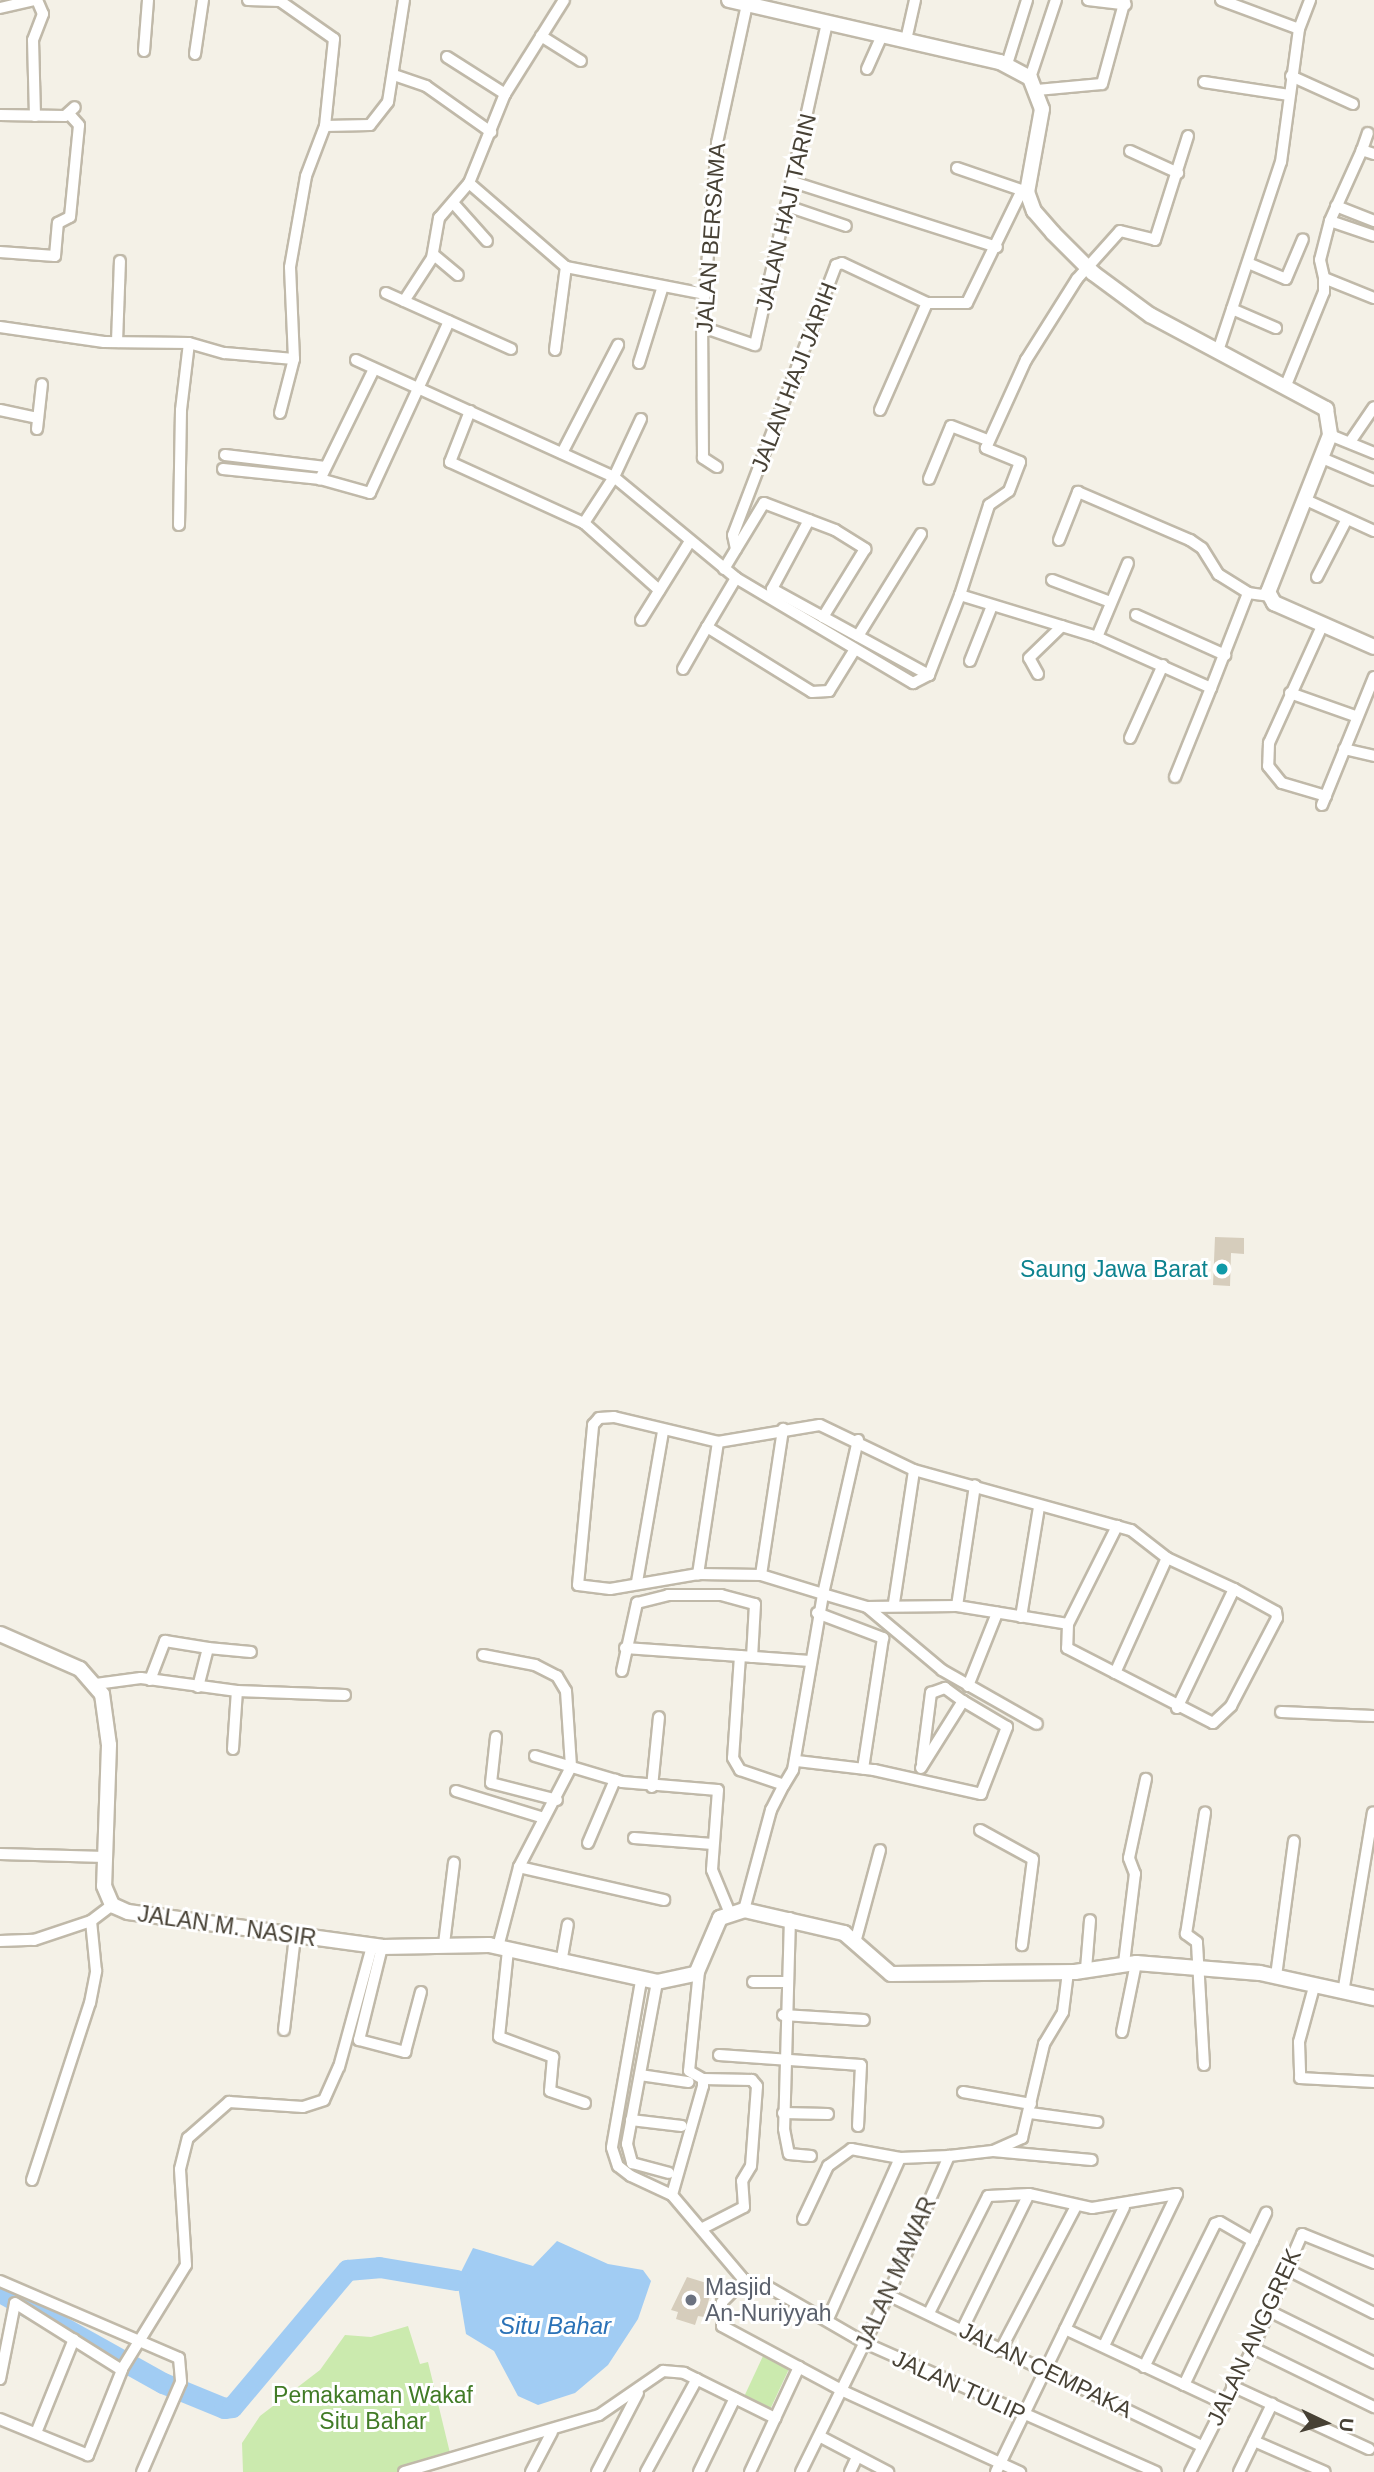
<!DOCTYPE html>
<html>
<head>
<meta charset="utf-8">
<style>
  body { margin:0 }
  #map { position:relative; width:1374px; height:2472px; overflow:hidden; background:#f4f1e7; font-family:Helvetica,sans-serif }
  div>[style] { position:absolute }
  .green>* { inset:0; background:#cbeaae; transform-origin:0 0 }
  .water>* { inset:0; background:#a1ccf3 }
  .river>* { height:21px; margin:-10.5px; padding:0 10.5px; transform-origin:10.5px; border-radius:10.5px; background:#a1ccf3 }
  .building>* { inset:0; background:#d6cdbc }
  .roads { filter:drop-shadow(2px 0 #c0b9a9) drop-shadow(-2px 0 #c0b9a9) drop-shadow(0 2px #c0b9a9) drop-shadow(0 -2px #c0b9a9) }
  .minor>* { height:10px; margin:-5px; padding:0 5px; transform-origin:5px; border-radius:5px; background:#fff }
  .tertiary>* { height:14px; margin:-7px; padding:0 7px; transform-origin:7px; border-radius:7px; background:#fff }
  .dots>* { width:19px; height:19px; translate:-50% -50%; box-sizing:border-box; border:4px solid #fff; border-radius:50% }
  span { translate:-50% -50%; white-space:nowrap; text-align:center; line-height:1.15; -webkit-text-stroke:6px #fff; paint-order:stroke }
  .street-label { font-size:23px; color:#474135 }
  .culture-label { font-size:23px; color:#0d838f }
  .right { translate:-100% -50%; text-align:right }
  .worship-label { font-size:23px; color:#5b616d }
  .left { translate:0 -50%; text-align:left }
  .park-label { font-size:23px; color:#417b26 }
  .water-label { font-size:24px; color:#2a72b7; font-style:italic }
  .north { position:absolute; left:1290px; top:2388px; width:70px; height:70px; -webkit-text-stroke:5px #fff; paint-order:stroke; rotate:95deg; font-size:19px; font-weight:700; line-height:28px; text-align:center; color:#474135 }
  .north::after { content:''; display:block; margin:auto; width:24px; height:32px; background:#474135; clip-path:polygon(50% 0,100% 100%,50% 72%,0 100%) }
</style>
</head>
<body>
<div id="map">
  <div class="green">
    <div style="clip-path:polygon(408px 2326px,420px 2364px,428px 2362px,450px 2453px,397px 2472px,243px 2472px,242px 2443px,260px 2416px,320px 2370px,345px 2335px,371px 2337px)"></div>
    <div style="left:763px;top:2356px;width:29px;height:46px;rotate:25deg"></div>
  </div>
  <div class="water">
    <div style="clip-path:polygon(557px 2241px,608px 2264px,643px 2270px,651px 2281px,638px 2319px,608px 2365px,575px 2393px,538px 2405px,518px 2396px,494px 2351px,466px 2334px,457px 2280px,473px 2248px,533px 2266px)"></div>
  </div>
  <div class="river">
    <div style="left:0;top:2292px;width:187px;rotate:29.2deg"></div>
    <div style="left:163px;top:2383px;width:66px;rotate:22.3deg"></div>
    <div style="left:224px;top:2408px;width:8px;rotate:-7deg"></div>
    <div style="left:232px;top:2407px;width:179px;rotate:-50deg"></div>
    <div style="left:347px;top:2270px;width:32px;rotate:-5deg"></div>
    <div style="left:379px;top:2267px;width:79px;rotate:9.5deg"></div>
  </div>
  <div class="building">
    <div style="clip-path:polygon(1215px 1237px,1244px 1238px,1244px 1254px,1231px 1253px,1230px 1286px,1213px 1285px)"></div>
    <div style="clip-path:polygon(687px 2277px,713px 2285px,704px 2317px,698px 2316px,695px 2325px,676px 2319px,678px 2312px,671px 2310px)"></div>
  </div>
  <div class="roads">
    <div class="minor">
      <div style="left:248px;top:0;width:32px;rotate:2deg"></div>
      <div style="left:280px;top:1px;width:66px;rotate:35.1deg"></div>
      <div style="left:334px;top:39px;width:87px;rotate:95.9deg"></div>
      <div style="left:1088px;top:0;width:38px;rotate:7deg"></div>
      <div style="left:1221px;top:0;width:83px;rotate:20.4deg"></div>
      <div style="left:0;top:8px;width:37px;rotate:-13deg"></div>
      <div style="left:541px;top:36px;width:47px;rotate:32deg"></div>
      <div style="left:906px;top:40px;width:41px;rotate:-77.3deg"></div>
      <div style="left:144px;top:51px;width:51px;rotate:-85.5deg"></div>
      <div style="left:195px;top:54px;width:55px;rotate:-81.6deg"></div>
      <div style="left:447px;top:57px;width:69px;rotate:32.5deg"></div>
      <div style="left:1007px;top:64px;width:67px;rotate:-72.6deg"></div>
      <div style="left:867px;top:69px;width:37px;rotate:-66deg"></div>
      <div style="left:394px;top:75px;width:34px;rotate:19deg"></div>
      <div style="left:426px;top:86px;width:80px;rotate:35.3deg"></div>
      <div style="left:1291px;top:76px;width:68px;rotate:24.3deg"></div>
      <div style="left:1030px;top:78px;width:82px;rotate:-71.6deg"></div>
      <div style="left:1204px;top:82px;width:86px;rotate:8.7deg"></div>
      <div style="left:1037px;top:90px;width:65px;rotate:-5.3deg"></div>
      <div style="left:1102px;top:84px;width:87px;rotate:-74.7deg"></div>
      <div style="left:0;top:115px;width:65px;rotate:0.9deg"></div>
      <div style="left:65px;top:116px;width:13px;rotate:-42deg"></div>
      <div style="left:35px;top:116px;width:76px;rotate:-91.5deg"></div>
      <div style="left:33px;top:40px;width:28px;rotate:-69deg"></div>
      <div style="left:43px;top:14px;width:15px;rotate:-113deg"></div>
      <div style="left:1362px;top:150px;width:18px;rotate:-71deg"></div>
      <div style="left:1130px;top:151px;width:53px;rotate:24.6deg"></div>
      <div style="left:1374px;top:154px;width:13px;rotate:-162deg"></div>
      <div style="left:1362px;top:150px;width:78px;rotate:114.3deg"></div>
      <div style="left:1330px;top:221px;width:40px;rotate:104.4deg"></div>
      <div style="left:1320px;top:260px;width:18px;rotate:77deg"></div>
      <div style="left:1324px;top:278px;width:54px;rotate:21.8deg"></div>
      <div style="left:957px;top:168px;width:74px;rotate:18.9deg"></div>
      <div style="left:793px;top:182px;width:214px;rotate:17.7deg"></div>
      <div style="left:469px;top:183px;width:128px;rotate:40.9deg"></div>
      <div style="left:566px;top:267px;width:142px;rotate:11deg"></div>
      <div style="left:455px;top:205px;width:48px;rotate:48.4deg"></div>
      <div style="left:787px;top:206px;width:62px;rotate:18.7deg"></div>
      <div style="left:1336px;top:206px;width:41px;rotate:21.5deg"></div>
      <div style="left:1330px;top:221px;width:46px;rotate:18.8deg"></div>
      <div style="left:0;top:252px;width:55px;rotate:4.2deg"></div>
      <div style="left:55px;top:256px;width:33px;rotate:-85deg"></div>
      <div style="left:58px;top:223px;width:13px;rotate:-27deg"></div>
      <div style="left:70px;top:217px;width:92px;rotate:-84.4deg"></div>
      <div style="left:79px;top:125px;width:13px;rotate:-132deg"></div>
      <div style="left:434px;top:255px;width:31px;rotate:40deg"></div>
      <div style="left:1248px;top:263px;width:41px;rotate:22.8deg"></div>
      <div style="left:1286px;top:279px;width:43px;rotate:-67deg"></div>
      <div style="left:386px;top:293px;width:137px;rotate:24.1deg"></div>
      <div style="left:404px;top:301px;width:51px;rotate:-56.9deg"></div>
      <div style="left:432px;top:258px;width:41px;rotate:-80.1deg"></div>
      <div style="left:439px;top:218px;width:46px;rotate:-49.4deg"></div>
      <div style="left:469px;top:183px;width:96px;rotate:-68deg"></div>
      <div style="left:505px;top:94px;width:111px;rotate:-57.9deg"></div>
      <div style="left:1232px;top:309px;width:48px;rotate:23.4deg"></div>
      <div style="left:0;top:327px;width:105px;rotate:8.2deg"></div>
      <div style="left:104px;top:342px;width:85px;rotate:0.7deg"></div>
      <div style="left:189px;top:343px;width:37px;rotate:16deg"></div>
      <div style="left:225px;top:353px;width:69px;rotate:5deg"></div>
      <div style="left:702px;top:327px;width:56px;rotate:18.8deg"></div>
      <div style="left:755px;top:345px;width:330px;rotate:-77.4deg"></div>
      <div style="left:117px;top:342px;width:81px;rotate:-87.9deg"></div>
      <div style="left:555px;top:350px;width:84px;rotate:-82.5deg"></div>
      <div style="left:1218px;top:351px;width:199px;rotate:-71.6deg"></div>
      <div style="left:1281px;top:162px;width:134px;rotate:-82.3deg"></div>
      <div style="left:1299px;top:29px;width:31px;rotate:-69deg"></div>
      <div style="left:356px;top:360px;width:283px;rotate:24.4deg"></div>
      <div style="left:614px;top:477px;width:158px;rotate:39.6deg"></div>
      <div style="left:736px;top:578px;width:206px;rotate:30.7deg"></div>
      <div style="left:913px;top:683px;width:18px;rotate:-27deg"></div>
      <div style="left:929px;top:675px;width:86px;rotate:-68.8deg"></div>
      <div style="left:960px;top:595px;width:143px;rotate:17deg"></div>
      <div style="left:1097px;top:637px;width:125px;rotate:24.1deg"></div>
      <div style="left:1211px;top:688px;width:102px;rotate:-68.7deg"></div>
      <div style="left:1248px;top:593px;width:21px;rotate:8deg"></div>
      <div style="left:639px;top:363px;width:77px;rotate:-72.7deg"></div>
      <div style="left:374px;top:369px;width:123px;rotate:116.1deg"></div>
      <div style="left:320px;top:479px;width:52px;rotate:15.6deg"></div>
      <div style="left:370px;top:493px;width:189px;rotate:-65.3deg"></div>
      <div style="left:1286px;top:385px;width:100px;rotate:-67.8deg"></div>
      <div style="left:1324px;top:292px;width:14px;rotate:-90deg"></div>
      <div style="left:0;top:410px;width:39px;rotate:12deg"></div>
      <div style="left:880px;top:410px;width:117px;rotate:-66.3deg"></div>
      <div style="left:470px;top:411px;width:55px;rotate:111.4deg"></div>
      <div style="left:450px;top:462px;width:147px;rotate:24.5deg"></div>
      <div style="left:280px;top:413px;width:56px;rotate:-75.5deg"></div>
      <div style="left:294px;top:359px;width:92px;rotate:-92.5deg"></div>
      <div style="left:290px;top:267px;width:92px;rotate:-80deg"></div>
      <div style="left:306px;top:176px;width:53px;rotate:-69.2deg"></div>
      <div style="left:325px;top:126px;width:45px;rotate:-1.3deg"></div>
      <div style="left:370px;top:125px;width:29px;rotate:-52deg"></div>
      <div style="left:388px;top:102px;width:103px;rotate:-81.1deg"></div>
      <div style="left:641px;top:419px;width:64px;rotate:115deg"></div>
      <div style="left:614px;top:477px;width:55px;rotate:123.1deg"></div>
      <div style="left:584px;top:523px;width:101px;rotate:41.8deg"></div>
      <div style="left:37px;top:429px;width:45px;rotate:-83.7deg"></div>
      <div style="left:1330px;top:435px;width:48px;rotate:22.2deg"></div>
      <div style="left:1350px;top:442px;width:42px;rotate:-55.6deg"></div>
      <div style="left:562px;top:453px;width:122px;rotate:-62.6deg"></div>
      <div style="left:225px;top:455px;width:101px;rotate:6.8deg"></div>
      <div style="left:1322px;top:458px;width:56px;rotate:22.9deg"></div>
      <div style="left:717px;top:467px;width:17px;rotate:-147deg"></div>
      <div style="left:703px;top:458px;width:131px;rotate:-90.4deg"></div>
      <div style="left:702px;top:327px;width:185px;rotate:-85.3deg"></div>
      <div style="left:717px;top:143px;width:142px;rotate:-77.8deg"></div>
      <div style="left:223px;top:469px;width:98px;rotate:5.9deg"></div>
      <div style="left:929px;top:479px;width:57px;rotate:-67.5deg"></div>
      <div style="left:951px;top:426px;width:40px;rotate:21deg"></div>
      <div style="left:1306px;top:500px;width:75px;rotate:24.5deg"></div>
      <div style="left:809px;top:520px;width:78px;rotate:118.2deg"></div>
      <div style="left:772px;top:589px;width:58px;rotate:28.8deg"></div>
      <div style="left:179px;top:525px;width:115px;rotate:-89deg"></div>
      <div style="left:181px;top:410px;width:67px;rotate:-83.2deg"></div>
      <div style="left:1059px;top:540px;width:52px;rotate:-68.4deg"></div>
      <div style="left:1078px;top:492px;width:122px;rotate:23.2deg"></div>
      <div style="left:1190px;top:540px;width:14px;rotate:34deg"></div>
      <div style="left:1202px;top:548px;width:31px;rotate:58deg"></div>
      <div style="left:1218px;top:574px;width:36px;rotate:32deg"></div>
      <div style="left:736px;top:549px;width:14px;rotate:-102deg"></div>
      <div style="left:733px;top:535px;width:289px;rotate:-69.1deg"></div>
      <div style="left:836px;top:265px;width:6px;rotate:-18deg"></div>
      <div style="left:842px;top:263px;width:94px;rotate:25.2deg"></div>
      <div style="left:927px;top:303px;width:40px"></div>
      <div style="left:967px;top:303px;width:126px;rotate:-64deg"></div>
      <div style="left:724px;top:569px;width:77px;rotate:-58.8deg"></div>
      <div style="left:764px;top:503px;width:76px;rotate:20.8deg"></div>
      <div style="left:835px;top:530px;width:36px;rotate:32deg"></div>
      <div style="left:865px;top:549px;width:80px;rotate:121.7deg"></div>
      <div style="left:823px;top:617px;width:121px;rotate:28.7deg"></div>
      <div style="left:1317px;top:577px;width:65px;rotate:-62.7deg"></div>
      <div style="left:736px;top:578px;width:57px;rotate:120.6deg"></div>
      <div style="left:707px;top:627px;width:123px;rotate:31.8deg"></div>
      <div style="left:812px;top:692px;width:17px;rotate:-3deg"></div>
      <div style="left:829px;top:691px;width:49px;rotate:-58.2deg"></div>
      <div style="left:1052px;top:580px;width:60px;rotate:20.6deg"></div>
      <div style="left:960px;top:595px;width:95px;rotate:-72.1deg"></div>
      <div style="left:989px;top:505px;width:24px;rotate:-35deg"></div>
      <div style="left:1009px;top:491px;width:31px;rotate:-69deg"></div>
      <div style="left:1020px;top:462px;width:37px;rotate:-158deg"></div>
      <div style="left:986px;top:448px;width:97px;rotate:-65.6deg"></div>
      <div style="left:1026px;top:360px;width:96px;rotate:-57.8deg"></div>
      <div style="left:1077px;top:279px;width:64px;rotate:-48.1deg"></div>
      <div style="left:1120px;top:231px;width:36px;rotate:14deg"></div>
      <div style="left:1155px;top:240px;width:109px;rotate:-72.4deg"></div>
      <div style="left:1136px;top:615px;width:98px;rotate:24.2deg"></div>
      <div style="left:641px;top:620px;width:91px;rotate:-58.1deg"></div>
      <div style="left:1323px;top:624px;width:131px;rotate:114.4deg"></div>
      <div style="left:1269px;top:743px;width:23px;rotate:92deg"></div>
      <div style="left:1268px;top:766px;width:22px;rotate:51deg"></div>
      <div style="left:1282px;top:783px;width:46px;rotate:16.5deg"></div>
      <div style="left:858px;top:636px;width:120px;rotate:-58.3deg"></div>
      <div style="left:1097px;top:637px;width:80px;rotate:-67.3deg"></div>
      <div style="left:970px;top:661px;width:59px;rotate:-68.2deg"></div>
      <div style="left:683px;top:669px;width:48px;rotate:-60.3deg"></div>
      <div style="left:1038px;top:674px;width:18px;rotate:-119deg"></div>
      <div style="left:1029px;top:658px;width:46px;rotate:-44.1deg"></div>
      <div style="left:1290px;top:693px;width:69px;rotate:19.5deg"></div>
      <div style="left:1130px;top:738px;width:80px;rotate:-65.7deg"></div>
      <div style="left:1344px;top:749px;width:31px;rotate:13deg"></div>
      <div style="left:1175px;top:777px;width:96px;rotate:-68deg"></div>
      <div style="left:1322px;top:805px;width:138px;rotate:-67.9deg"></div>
      <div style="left:718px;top:1442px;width:134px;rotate:98.6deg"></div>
      <div style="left:698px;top:1574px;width:89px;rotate:170.3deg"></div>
      <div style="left:610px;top:1589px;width:32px;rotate:-173deg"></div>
      <div style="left:578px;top:1585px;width:161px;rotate:-84.6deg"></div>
      <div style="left:593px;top:1425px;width:9px;rotate:-49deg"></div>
      <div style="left:599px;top:1418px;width:15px;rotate:-4deg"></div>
      <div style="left:614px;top:1417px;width:107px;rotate:13.5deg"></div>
      <div style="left:718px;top:1442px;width:103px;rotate:-9.5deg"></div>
      <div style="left:820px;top:1425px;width:104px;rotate:25.6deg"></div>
      <div style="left:914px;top:1470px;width:225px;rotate:15.5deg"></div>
      <div style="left:1131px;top:1530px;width:46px;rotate:37.9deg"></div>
      <div style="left:1167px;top:1558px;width:74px;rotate:24.8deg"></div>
      <div style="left:1234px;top:1589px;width:132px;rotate:115.6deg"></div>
      <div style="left:698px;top:1574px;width:63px;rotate:0.9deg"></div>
      <div style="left:761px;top:1575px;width:65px;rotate:17deg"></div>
      <div style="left:823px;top:1594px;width:158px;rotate:-77.2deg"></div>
      <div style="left:761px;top:1575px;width:148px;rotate:-81.4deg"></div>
      <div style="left:637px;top:1582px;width:153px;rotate:-80.2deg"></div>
      <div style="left:894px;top:1603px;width:134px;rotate:-81.4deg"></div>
      <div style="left:957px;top:1606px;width:122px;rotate:-81.5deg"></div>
      <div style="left:867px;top:1607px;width:98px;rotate:40deg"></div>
      <div style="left:942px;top:1670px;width:109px;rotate:29.6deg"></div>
      <div style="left:817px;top:1613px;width:71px;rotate:20.7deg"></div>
      <div style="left:883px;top:1638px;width:132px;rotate:98.7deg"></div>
      <div style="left:1021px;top:1617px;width:111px;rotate:-80.7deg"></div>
      <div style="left:1068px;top:1624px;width:24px;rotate:92deg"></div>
      <div style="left:1067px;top:1648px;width:164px;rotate:27.2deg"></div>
      <div style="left:1213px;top:1723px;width:25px;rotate:-43deg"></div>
      <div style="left:1231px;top:1706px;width:99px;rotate:-62.4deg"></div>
      <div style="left:1277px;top:1618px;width:6px;rotate:-99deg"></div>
      <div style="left:1276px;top:1612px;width:48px;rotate:-151.3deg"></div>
      <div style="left:625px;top:1648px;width:115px;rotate:4deg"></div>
      <div style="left:483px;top:1655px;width:53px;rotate:10.9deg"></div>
      <div style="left:535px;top:1665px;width:25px;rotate:27deg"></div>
      <div style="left:557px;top:1676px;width:17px;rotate:59deg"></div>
      <div style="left:566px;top:1691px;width:76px;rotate:86.2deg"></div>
      <div style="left:571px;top:1767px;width:113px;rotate:117.5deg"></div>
      <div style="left:810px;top:1661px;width:70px;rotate:-175.9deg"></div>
      <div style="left:740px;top:1656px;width:102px;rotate:93.9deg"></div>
      <div style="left:733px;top:1758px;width:14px;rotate:60deg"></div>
      <div style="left:740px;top:1770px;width:46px;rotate:18.8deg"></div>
      <div style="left:784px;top:1785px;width:17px;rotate:-59deg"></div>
      <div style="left:793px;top:1770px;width:179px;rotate:-80.3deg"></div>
      <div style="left:823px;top:1594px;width:46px;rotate:16.5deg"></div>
      <div style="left:867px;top:1607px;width:90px;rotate:-0.6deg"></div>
      <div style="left:957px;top:1606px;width:112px;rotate:9.2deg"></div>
      <div style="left:1068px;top:1624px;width:110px;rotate:-63.4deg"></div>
      <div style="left:622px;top:1671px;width:70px;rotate:-77.6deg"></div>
      <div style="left:637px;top:1603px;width:32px;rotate:-14deg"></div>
      <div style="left:668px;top:1595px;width:53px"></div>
      <div style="left:721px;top:1595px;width:35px;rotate:15deg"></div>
      <div style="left:755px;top:1604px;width:53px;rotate:93.2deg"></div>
      <div style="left:1115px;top:1673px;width:126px;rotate:-65.7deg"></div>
      <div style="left:150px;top:1680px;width:42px;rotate:-69deg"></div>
      <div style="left:165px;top:1641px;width:44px;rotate:9.2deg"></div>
      <div style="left:96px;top:1684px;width:45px;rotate:-7.6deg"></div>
      <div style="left:141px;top:1678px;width:97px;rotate:7.7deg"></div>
      <div style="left:237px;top:1691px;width:108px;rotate:2.1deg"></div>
      <div style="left:968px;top:1686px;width:79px;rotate:-68.3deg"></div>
      <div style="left:198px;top:1687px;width:40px;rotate:-75.6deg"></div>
      <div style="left:208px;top:1648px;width:43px;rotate:5.3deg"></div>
      <div style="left:1281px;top:1712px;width:93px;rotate:2.5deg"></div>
      <div style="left:496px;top:1737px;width:46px;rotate:96.2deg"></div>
      <div style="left:491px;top:1783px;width:68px;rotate:14.4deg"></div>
      <div style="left:233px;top:1749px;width:58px;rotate:-86.1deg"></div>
      <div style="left:535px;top:1756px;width:91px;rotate:16.6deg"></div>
      <div style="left:622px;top:1782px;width:96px;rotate:4.8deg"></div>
      <div style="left:718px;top:1790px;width:80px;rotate:94.3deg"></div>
      <div style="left:712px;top:1870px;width:44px;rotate:67.5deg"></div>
      <div style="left:797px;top:1761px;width:78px;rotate:6.7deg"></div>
      <div style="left:874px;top:1770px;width:110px;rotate:12.6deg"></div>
      <div style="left:981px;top:1794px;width:72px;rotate:-68.8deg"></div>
      <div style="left:1007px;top:1727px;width:51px;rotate:-149.4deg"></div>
      <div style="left:963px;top:1701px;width:79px;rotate:122.1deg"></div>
      <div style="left:922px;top:1763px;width:71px;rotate:-82.7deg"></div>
      <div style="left:931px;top:1693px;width:15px;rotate:-20deg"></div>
      <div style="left:945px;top:1688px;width:22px;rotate:36deg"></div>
      <div style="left:652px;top:1787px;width:70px;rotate:-84.3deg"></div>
      <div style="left:456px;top:1791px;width:92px;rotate:17.1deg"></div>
      <div style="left:980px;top:1830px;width:60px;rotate:28.7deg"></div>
      <div style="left:1033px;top:1859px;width:87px;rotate:97.3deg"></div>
      <div style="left:634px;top:1838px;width:79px;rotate:4.3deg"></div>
      <div style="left:588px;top:1843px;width:69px;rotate:-66.8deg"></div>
      <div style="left:0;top:1854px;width:105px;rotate:1.6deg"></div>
      <div style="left:744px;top:1910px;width:104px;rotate:-74.9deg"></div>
      <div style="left:771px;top:1810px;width:28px;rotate:-63deg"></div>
      <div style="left:790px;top:1918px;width:211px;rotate:91.6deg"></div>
      <div style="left:784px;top:2129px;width:25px;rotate:79deg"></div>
      <div style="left:789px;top:2154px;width:22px;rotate:5deg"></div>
      <div style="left:856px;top:1939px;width:92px;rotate:-74.9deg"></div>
      <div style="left:0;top:1941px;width:34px;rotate:-2deg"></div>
      <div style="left:34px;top:1940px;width:60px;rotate:-18.4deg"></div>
      <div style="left:91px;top:1921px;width:26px;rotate:-37deg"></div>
      <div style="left:444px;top:1944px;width:82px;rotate:-83deg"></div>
      <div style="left:382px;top:1947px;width:96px;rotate:103.9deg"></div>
      <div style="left:359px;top:2040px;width:48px;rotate:14.6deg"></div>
      <div style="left:405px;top:2052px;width:62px;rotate:-75.1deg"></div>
      <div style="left:498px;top:1947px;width:83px;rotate:-75.3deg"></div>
      <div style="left:519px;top:1867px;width:149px;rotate:12.8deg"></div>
      <div style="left:508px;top:1950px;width:87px;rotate:95.9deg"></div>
      <div style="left:499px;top:2037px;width:58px;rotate:20.3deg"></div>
      <div style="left:553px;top:2057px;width:34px;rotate:95deg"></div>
      <div style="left:550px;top:2091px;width:37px;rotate:19deg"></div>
      <div style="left:561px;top:1963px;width:39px;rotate:-80deg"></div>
      <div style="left:1124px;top:1963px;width:90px;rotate:-83deg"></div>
      <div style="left:1135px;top:1874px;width:17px;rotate:-111deg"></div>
      <div style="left:1129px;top:1858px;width:81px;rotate:-77.9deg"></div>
      <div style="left:1086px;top:1969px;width:49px;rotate:-85.3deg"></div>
      <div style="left:699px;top:1971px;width:100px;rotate:95.7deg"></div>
      <div style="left:689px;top:2071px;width:16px;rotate:30deg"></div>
      <div style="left:703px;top:2079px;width:7px;rotate:90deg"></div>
      <div style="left:703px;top:2086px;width:113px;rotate:105.9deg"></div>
      <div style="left:672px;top:2195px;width:111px;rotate:49.7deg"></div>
      <div style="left:744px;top:2280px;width:31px;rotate:135deg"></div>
      <div style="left:722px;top:2302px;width:24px;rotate:90deg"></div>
      <div style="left:722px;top:2326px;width:137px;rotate:28.2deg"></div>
      <div style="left:843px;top:2391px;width:195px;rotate:24.6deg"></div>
      <div style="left:1276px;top:1976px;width:136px;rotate:-82.4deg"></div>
      <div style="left:641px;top:1981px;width:169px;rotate:99.9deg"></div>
      <div style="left:612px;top:2148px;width:19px;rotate:72deg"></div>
      <div style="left:618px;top:2166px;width:16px;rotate:38deg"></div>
      <div style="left:631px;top:2176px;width:45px;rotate:24.9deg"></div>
      <div style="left:657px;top:1982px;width:165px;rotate:100.5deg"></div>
      <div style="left:627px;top:2144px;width:20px;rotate:75deg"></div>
      <div style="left:632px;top:2163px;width:38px;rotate:15deg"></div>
      <div style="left:753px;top:1982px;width:31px"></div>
      <div style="left:1314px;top:1987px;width:57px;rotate:105.3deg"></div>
      <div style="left:1299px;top:2042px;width:36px;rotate:88deg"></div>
      <div style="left:1300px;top:2078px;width:74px;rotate:3.1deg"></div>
      <div style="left:1343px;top:1993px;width:183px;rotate:-80.6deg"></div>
      <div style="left:783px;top:2015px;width:81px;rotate:3.5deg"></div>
      <div style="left:284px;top:2030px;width:95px;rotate:-83.3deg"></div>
      <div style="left:1122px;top:2032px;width:70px;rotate:-78.5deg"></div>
      <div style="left:719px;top:2055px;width:142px;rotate:4deg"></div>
      <div style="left:861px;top:2065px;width:61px;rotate:92.8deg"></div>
      <div style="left:1204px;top:2065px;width:123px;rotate:-93.3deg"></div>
      <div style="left:1197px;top:1942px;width:14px;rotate:-144deg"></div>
      <div style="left:1186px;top:1934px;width:123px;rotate:-81.1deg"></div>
      <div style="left:640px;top:2075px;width:49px;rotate:8.3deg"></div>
      <div style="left:963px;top:2092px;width:69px;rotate:10deg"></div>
      <div style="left:783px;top:2113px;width:45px;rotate:1.3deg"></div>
      <div style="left:1030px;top:2113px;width:68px;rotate:7.7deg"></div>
      <div style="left:631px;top:2120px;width:51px;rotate:6.7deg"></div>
      <div style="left:993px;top:2151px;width:99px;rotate:5.2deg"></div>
      <div style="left:32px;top:2180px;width:186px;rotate:-71.9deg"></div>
      <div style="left:90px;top:2003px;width:33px;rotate:-79deg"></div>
      <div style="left:96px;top:1971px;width:50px;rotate:-95.7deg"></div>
      <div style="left:803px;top:2219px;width:59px;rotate:-64.7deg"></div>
      <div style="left:828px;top:2166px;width:29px;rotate:-36deg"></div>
      <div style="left:851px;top:2149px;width:50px;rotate:10.4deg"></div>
      <div style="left:900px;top:2158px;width:49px;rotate:-2.3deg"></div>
      <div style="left:949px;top:2156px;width:44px;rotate:-6.5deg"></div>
      <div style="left:993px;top:2151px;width:32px;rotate:-24deg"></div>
      <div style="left:1022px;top:2138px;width:97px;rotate:-76.8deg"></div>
      <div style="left:1044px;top:2044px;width:37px;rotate:-59deg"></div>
      <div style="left:1063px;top:2012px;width:40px;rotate:-82.9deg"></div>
      <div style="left:703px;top:2228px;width:46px;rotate:-27.1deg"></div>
      <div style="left:744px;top:2207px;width:26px;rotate:-94deg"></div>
      <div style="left:742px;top:2181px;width:17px;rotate:-59deg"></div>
      <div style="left:751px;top:2166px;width:80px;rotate:-85.7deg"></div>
      <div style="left:757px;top:2086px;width:8px;rotate:-130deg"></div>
      <div style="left:752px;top:2080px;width:49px;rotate:-178.8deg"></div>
      <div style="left:1288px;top:2270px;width:96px;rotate:26.6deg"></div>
      <div style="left:0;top:2281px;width:195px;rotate:23.3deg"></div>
      <div style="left:179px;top:2358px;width:24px;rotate:85deg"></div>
      <div style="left:181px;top:2382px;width:98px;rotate:113.4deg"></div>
      <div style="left:770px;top:2288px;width:110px;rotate:30.1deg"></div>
      <div style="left:865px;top:2343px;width:318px;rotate:23.9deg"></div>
      <div style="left:888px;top:2295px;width:348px;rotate:25.7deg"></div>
      <div style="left:1269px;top:2311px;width:117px;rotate:26.3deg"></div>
      <div style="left:929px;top:2313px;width:131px;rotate:-63.2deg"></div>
      <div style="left:988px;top:2196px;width:41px;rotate:-2.8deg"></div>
      <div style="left:1029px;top:2194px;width:65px;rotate:12.5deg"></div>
      <div style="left:1092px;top:2208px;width:86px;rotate:-9.4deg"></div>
      <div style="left:1177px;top:2194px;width:169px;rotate:115.7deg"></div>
      <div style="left:828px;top:2319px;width:176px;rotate:-65.9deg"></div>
      <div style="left:963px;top:2328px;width:149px;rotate:-63.8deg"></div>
      <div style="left:1065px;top:2329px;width:174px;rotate:25.1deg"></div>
      <div style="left:1253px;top:2348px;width:135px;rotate:26deg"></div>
      <div style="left:1000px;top:2351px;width:164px;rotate:-62.3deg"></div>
      <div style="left:1144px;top:2367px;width:160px;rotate:-63.6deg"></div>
      <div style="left:1215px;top:2224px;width:5px;rotate:-22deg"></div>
      <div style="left:1220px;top:2222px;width:38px;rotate:30deg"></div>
      <div style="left:122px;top:2369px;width:122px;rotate:-58.4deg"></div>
      <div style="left:186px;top:2265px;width:96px;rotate:-93.6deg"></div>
      <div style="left:180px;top:2169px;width:32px;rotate:-76deg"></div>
      <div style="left:188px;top:2138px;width:55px;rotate:-41.3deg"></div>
      <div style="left:229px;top:2102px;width:74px;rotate:3.9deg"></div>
      <div style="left:303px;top:2107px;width:22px;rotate:-18deg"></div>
      <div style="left:324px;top:2100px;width:36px;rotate:-66deg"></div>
      <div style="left:339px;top:2067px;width:125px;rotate:-74.7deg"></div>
      <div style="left:0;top:2379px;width:77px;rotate:-78.8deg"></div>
      <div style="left:15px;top:2303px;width:126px;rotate:32.1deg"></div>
      <div style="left:122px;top:2370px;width:92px;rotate:111.8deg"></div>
      <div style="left:88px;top:2455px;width:95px;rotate:-157.8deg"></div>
      <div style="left:1184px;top:2385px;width:191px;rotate:-64.5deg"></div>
      <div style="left:1232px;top:2386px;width:151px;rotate:24.7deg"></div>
      <div style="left:36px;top:2433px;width:101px;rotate:-68deg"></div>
      <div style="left:821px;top:2437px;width:76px;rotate:27.6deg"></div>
      <div style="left:1254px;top:2441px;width:77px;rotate:23.6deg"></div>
      <div style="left:404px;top:2472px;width:203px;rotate:-16.3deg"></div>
      <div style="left:599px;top:2415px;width:78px;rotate:-34.5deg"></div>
      <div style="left:663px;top:2371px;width:21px;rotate:5deg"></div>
      <div style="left:684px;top:2373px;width:102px;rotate:26.3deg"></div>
      <div style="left:531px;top:2472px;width:45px;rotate:-62.3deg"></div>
      <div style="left:597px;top:2472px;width:89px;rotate:-62.6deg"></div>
      <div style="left:646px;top:2472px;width:106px;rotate:-61.3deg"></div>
      <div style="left:699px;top:2472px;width:82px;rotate:-64.1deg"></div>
      <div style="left:750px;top:2472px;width:116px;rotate:-65deg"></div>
      <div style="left:801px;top:2472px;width:197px;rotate:-63.8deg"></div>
      <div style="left:888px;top:2295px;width:152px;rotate:-66.3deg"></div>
      <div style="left:850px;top:2472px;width:17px;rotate:-65deg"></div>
      <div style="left:996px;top:2472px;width:294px;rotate:-64.2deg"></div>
      <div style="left:1190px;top:2472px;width:139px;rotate:-63.1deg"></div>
      <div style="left:1253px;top:2348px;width:124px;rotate:-66.7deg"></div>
      <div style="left:1302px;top:2234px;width:78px;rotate:21.9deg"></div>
      <div style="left:1239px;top:2472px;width:76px;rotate:-64.1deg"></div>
    </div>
    <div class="tertiary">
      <div style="left:729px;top:0;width:278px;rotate:12.9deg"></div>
      <div style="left:1000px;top:62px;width:34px;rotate:28deg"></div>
      <div style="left:1030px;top:78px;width:33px;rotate:69deg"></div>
      <div style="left:1042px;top:109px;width:84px;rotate:100.2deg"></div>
      <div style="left:1027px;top:192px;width:20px;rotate:70deg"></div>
      <div style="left:1034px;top:211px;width:29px;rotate:49deg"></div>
      <div style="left:1053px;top:233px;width:57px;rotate:45deg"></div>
      <div style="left:1093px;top:273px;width:71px;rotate:36.4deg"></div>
      <div style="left:1150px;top:315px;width:200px;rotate:28.1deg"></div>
      <div style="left:1326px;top:409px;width:26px;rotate:81deg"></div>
      <div style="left:1330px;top:435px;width:169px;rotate:111.5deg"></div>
      <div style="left:1268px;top:592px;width:13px;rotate:61deg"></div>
      <div style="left:1274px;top:603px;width:109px;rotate:23.7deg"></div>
      <div style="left:0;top:1634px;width:87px;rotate:23.6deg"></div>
      <div style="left:80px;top:1669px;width:33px;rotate:49deg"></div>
      <div style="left:102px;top:1694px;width:51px;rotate:82.2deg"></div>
      <div style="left:109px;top:1745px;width:141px;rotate:92deg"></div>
      <div style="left:104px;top:1886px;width:21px;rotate:67deg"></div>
      <div style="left:112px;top:1905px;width:17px;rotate:24deg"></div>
      <div style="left:128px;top:1912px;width:256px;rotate:7.8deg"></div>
      <div style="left:382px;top:1947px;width:107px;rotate:-1.1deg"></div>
      <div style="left:489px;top:1945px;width:172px;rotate:12.4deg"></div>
      <div style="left:657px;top:1982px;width:40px;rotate:-12deg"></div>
      <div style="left:696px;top:1974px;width:61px;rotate:-66.8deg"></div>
      <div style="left:720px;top:1918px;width:25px;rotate:-18deg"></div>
      <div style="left:744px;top:1910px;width:103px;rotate:13deg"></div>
      <div style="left:844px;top:1933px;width:62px;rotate:41.1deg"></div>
      <div style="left:891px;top:1974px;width:184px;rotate:-0.6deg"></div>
      <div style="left:1075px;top:1972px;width:62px;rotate:-8.4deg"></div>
      <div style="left:1136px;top:1963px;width:124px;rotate:4.6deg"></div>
      <div style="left:1260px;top:1973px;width:117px;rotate:12.4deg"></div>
    </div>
  </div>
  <div class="dots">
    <div style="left:1222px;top:1269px;background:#0f9aa8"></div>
    <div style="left:691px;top:2300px;background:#6b7280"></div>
  </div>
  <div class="street-label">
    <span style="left:786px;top:212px;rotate:-77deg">JALAN HAJI TARIN</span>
    <span style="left:711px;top:238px;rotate:-86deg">JALAN BERSAMA</span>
    <span style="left:794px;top:377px;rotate:-69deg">JALAN HAJI JARIH</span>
    <span style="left:227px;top:1926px;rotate:8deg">JALAN M. NASIR</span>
    <span style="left:896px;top:2273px;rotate:-66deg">JALAN MAWAR</span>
    <span style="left:1254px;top:2337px;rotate:-65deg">JALAN ANGGREK</span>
    <span style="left:1046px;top:2370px;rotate:26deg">JALAN CEMPAKA</span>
    <span style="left:959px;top:2386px;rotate:24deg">JALAN TULIP</span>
  </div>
  <div class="culture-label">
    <span class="right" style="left:1208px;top:1269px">Saung Jawa Barat</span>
  </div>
  <div class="worship-label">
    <span class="left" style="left:705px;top:2300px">Masjid<br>An-Nuriyyah</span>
  </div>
  <div class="park-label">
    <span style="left:373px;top:2408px">Pemakaman Wakaf<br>Situ Bahar</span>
  </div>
  <div class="water-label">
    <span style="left:555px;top:2326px">Situ Bahar</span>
  </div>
  <div class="north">U</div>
</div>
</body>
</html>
